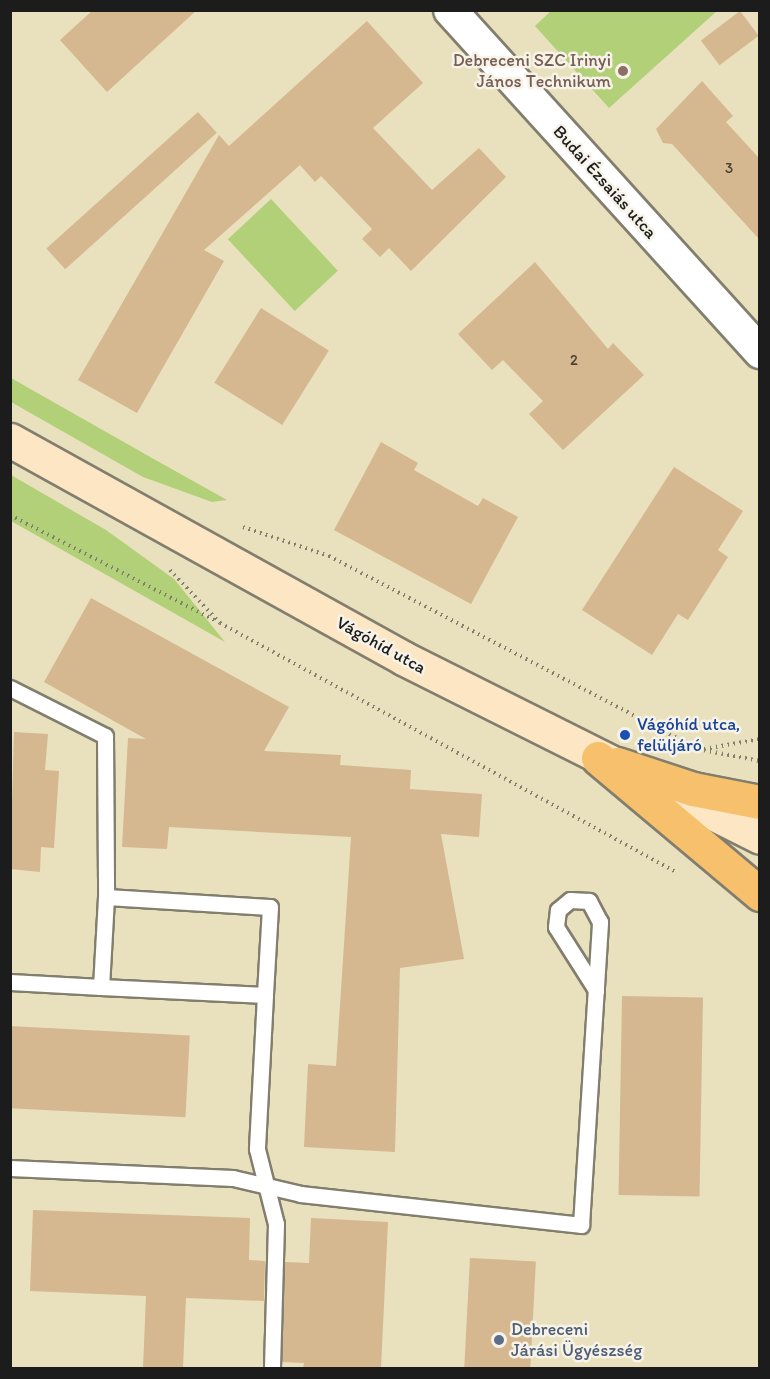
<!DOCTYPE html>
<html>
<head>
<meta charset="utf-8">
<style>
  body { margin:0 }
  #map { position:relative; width:770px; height:1379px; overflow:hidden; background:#e9e1be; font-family:Itim,sans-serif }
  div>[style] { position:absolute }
  .green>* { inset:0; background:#b1d078; transform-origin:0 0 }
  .building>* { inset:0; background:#d5b790; transform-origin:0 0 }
  .path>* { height:4px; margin-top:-2px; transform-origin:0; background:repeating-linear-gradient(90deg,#827e6d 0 1.5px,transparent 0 6px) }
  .roads { filter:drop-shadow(2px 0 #827e6d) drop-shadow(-2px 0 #827e6d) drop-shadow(0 2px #827e6d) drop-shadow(0 -2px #827e6d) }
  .lane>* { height:15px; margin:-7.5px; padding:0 7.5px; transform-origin:7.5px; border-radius:7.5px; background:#fff }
  .street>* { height:32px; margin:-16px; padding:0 16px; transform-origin:16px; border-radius:16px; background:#fff }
  .secondary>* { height:33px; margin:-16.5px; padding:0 16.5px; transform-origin:16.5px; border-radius:16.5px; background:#fce6c4 }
  .primary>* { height:33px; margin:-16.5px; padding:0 16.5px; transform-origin:16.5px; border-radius:16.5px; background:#f7c06c }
  .dots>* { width:16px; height:16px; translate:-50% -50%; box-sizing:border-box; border:3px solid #f7f3e8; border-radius:50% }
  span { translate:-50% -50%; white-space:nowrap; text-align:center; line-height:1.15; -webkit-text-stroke:5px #f7f3e8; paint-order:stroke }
  .number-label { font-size:15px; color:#4a4339 }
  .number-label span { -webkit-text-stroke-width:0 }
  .education-label { font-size:18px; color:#785e54 }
  .right { translate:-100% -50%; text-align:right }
  .street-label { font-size:18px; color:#1c1c1c }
  .transit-label { font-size:18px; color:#164399 }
  .left { translate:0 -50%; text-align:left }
  .service-label { font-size:18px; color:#4e5e75 }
  .frame { position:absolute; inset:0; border:12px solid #1c1c1c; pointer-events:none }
</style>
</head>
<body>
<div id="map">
  <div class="green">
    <div style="clip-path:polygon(552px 10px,717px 10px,717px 11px,609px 108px,535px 26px)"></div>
    <div style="left:271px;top:199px;width:98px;height:59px;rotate:47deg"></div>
    <div style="clip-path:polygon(11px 378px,152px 458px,227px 500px,212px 502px,143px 477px,11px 402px)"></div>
    <div style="clip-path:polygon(11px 475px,106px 530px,174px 579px,225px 642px,11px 521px)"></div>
  </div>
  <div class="building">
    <div style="clip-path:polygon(93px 10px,197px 10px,107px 92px,60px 40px)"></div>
    <div style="left:740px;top:11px;width:31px;height:49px;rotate:53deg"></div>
    <div style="clip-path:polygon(367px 21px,423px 83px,373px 128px,432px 190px,479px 148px,506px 177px,411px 271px,389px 248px,380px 257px,362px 239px,372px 229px,321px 176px,315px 182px,300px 165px,204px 250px,224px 261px,137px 413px,78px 380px,219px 135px,229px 146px)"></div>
    <div style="clip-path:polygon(702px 81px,733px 116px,726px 122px,759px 158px,759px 239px,672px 144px,663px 143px,656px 129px)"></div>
    <div style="left:198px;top:112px;width:28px;height:204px;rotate:48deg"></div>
    <div style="clip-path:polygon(535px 262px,608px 349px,613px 343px,644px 375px,563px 450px,529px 414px,543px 401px,503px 360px,492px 370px,458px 334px)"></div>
    <div style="left:261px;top:308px;width:80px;height:88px;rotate:32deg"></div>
    <div style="clip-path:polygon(381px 442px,418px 463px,414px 470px,478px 506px,483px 498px,518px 517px,471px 604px,334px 530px)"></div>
    <div style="clip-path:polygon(674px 467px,743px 511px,718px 550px,728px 557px,688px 620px,678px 614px,652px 655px,582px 610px)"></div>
    <div style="clip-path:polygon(91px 598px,289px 707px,264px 751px,341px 755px,340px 765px,411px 770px,410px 789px,482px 794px,479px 837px,441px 834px,464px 959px,400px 968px,395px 1152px,304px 1147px,308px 1064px,336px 1066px,351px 837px,169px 827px,167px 849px,122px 847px,128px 738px,146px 739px,44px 682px)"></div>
    <div style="clip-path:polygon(14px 732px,48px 734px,45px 770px,59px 771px,54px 848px,41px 847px,40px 872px,10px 869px)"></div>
    <div style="left:622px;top:996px;width:81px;height:199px;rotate:1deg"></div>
    <div style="left:10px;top:1026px;width:180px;height:82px;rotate:3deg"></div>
    <div style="clip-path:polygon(33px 1210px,250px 1218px,249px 1260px,265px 1261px,264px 1301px,186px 1298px,183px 1368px,143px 1368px,146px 1296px,30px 1291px)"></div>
    <div style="clip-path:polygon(311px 1218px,388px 1222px,381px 1368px,303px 1368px,304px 1363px,282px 1362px,285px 1262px,309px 1263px)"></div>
    <div style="left:470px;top:1258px;width:66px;height:110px;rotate:3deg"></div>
  </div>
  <div class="path">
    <div style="left:10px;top:515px;width:232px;rotate:27.2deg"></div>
    <div style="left:243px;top:527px;width:91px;rotate:18.6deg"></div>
    <div style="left:329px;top:556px;width:416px;rotate:27.6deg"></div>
    <div style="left:698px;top:749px;width:63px;rotate:11deg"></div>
    <div style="left:170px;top:570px;width:73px;rotate:46.7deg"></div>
    <div style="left:220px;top:623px;width:520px;rotate:28.64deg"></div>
    <div style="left:704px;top:749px;width:57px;rotate:-10.1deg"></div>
  </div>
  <div class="roads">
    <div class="lane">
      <div style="left:10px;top:688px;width:106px;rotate:26.8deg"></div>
      <div style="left:105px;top:736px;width:161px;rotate:89.6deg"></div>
      <div style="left:10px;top:982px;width:91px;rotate:3.1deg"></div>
      <div style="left:265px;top:995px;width:164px;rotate:-177.2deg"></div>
      <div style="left:101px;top:987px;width:90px;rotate:-86.8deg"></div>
      <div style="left:106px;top:897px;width:164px;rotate:3.5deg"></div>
      <div style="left:270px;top:907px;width:88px;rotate:93.3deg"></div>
      <div style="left:265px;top:995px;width:154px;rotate:93deg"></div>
      <div style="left:257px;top:1149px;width:77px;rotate:75.8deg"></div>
      <div style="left:276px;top:1224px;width:144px;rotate:91.6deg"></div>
      <div style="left:10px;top:1168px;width:223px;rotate:2.6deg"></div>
      <div style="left:233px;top:1178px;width:70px;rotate:13.2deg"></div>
      <div style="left:301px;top:1194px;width:282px;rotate:6.3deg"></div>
      <div style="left:581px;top:1225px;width:304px;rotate:-86.4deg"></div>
      <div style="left:600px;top:922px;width:24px;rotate:-118deg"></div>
      <div style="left:589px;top:901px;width:19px;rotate:-177deg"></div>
      <div style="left:570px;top:900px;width:16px;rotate:140deg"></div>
      <div style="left:558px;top:910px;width:17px;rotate:97deg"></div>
      <div style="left:556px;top:927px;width:75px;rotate:57.6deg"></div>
    </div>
    <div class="street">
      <div style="left:450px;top:10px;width:462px;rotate:47.8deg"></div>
    </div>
    <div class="secondary">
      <div style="left:10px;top:440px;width:449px;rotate:29deg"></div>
      <div style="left:403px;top:658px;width:399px;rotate:26.6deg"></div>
    </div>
    <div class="primary">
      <div style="left:598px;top:758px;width:212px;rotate:40deg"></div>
      <div style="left:617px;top:764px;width:80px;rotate:18.2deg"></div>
      <div style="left:693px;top:789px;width:68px;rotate:11deg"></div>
    </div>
  </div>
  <div class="dots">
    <div style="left:623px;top:71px;background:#8d6e63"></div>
    <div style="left:625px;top:735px;background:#1a4fb4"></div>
    <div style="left:499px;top:1340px;background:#5c6f8a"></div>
  </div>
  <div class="number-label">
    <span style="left:729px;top:169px">3</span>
    <span style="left:574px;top:361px">2</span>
  </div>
  <div class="education-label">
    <span class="right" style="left:611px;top:71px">Debreceni SZC Irinyi<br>János Technikum</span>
  </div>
  <div class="street-label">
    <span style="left:605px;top:182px;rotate:48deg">Budai Ézsaiás utca</span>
    <span style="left:381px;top:645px;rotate:29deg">Vágóhíd utca</span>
  </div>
  <div class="transit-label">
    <span class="left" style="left:637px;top:735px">Vágóhíd utca,<br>felüljáró</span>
  </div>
  <div class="service-label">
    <span class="left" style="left:511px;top:1340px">Debreceni<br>Járási Ügyészség</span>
  </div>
  <div class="frame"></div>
</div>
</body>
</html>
